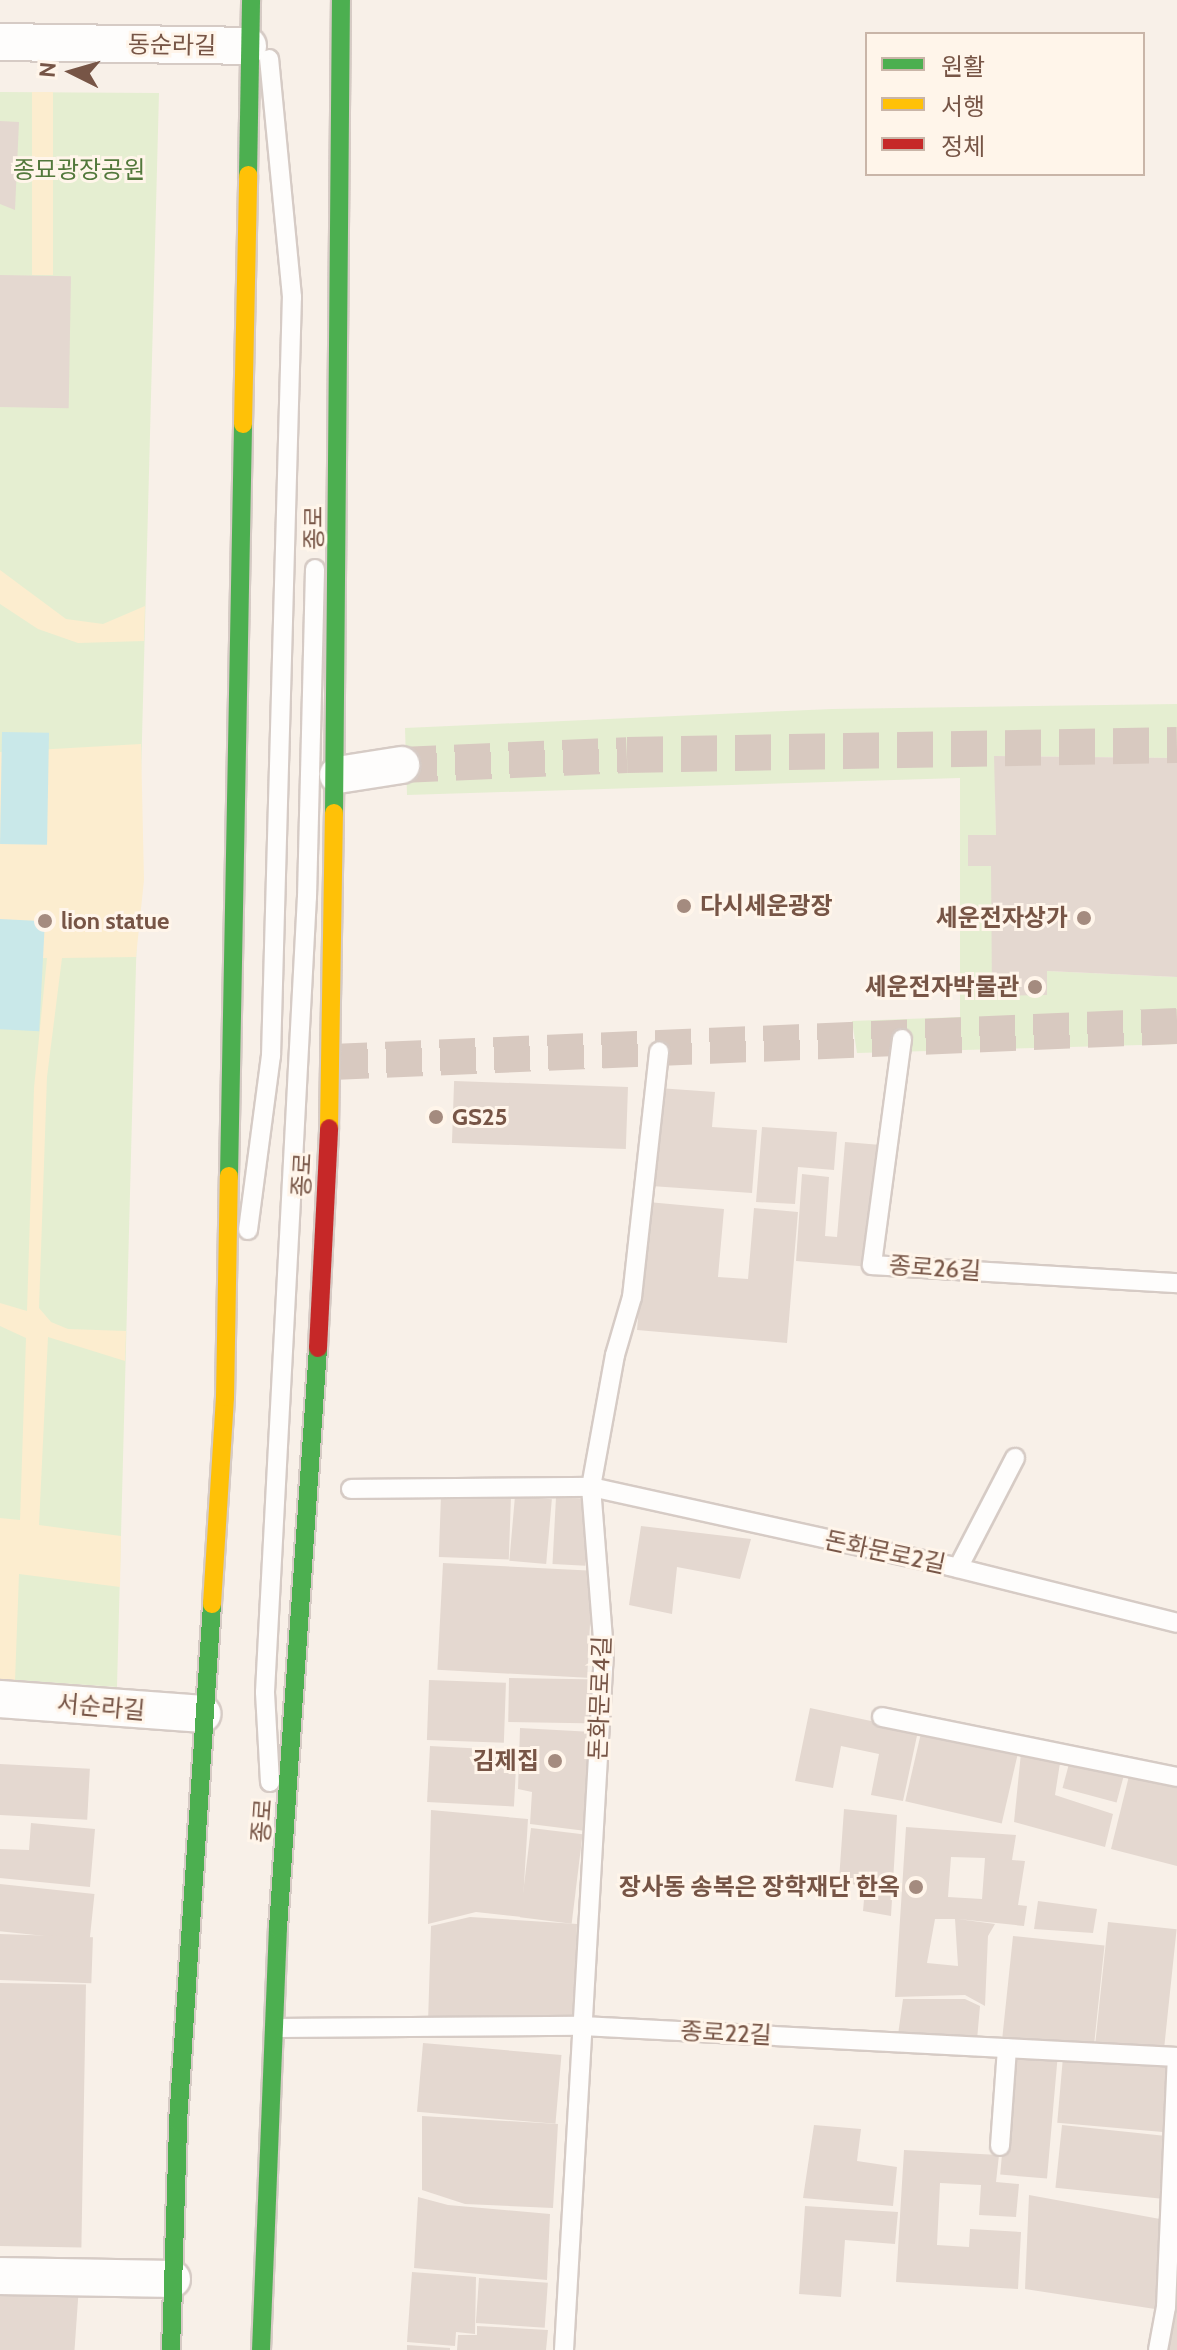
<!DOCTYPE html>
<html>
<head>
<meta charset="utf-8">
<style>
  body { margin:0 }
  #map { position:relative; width:1177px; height:2350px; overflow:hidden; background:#f8f0e8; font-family:Cabin,"Noto Sans KR",sans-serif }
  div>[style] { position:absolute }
  .green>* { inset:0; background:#e5eed1 }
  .sand>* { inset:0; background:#fcedcf; transform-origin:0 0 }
  .water>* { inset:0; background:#c9e8e9; transform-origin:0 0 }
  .building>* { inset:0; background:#e4d8d0; transform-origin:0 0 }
  .street-tunnel>* { height:36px; margin-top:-18px; transform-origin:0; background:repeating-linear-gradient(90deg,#d8c9c0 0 36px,transparent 0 54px) }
  .roads { filter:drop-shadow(2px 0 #d6cbc5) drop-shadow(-2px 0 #d6cbc5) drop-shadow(0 2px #d6cbc5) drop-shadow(0 -2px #d6cbc5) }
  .lane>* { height:18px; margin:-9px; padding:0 9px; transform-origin:9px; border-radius:9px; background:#fefdfc }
  .street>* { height:36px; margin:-18px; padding:0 18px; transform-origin:18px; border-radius:18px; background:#fefdfc }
  .fast>* { height:18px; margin:-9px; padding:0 9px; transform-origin:9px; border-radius:9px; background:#4caf50 }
  .slow>* { height:18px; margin:-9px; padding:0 9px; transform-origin:9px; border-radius:9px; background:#ffc107 }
  .jam>* { height:18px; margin:-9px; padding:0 9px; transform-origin:9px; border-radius:9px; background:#c62828 }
  .dots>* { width:22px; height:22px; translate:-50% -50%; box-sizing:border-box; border:4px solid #fff5ea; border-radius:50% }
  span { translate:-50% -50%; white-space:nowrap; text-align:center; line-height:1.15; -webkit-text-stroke:6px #fff5ea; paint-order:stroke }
  .street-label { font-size:24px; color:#775546 }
  .park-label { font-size:24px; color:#52783b }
  .poi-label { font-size:24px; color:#775546; font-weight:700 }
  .left { translate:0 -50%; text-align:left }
  .right { translate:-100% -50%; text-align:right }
  .legend { position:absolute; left:865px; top:32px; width:280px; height:144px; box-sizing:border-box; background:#fff5ea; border:2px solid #c9b5a8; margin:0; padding:10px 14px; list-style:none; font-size:24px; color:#775546 }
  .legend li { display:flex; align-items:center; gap:16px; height:40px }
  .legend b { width:40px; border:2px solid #c9b5a8 }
  .north { position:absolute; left:32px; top:32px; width:80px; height:80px; -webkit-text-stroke:6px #fff5ea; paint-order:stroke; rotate:275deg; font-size:22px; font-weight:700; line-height:32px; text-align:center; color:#775546 }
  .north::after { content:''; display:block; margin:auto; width:28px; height:36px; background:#775546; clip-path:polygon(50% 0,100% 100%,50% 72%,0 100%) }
</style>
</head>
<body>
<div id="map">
  <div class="green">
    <div style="clip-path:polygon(0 92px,159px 93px,117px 1687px,0 1679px)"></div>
    <div style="clip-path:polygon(1177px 704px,1177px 758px,995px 756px,996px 835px,968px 836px,968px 866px,995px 866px,1046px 995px,1047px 971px,1177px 977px,1177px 1044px,857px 1053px,852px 1021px,960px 1017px,960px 778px,407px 795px,405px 728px,832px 709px)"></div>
  </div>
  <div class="sand">
    <div style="left:32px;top:92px;width:21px;height:183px"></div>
    <div style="clip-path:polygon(0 570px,66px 619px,103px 624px,145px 606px,144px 641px,78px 643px,38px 629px,0 604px)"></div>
    <div style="clip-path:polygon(141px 744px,144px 880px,136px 957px,62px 958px,47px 1077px,39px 1308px,51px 1322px,68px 1329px,126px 1331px,125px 1361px,48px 1337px,39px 1525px,121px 1536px,120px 1587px,19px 1574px,15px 1681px,0 1679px,0 1518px,20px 1520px,26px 1338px,0 1326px,0 1303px,27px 1311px,34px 1088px,47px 958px,0 958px,0 752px)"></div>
  </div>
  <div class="water">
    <div style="left:2px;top:732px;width:47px;height:112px;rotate:1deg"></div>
    <div style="left:0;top:919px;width:45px;height:110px;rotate:3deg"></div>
  </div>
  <div class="building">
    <div style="clip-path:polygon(0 121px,19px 122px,15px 210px,0 204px)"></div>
    <div style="left:0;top:275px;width:71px;height:132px;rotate:1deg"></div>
    <div style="clip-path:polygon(994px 756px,1177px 758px,1177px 977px,1047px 971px,1047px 995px,992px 996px,991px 866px,968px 866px,968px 835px,996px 835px)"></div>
    <div style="left:628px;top:1087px;width:62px;height:174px;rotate:92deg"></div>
    <div style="clip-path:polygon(658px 1088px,715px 1092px,712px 1127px,757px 1130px,752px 1193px,651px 1186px)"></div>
    <div style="clip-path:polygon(762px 1127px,837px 1132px,834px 1170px,798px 1167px,795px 1204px,756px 1202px)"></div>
    <div style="clip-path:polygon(845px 1142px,881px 1145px,871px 1267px,796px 1261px,802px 1174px,829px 1177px,825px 1236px,837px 1237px)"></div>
    <div style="clip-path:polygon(648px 1202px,724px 1209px,718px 1277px,748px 1279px,754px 1208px,798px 1212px,787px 1343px,637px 1330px)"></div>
    <div style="left:441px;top:1495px;width:70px;height:62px;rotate:2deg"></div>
    <div style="left:515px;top:1496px;width:37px;height:65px;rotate:5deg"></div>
    <div style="left:556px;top:1497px;width:33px;height:67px;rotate:3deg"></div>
    <div style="clip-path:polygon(641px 1526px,751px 1539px,740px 1579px,677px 1567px,672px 1614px,629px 1605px)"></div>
    <div style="left:443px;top:1563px;width:150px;height:107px;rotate:3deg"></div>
    <div style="left:509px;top:1678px;width:91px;height:44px;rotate:1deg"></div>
    <div style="left:429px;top:1680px;width:77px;height:60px;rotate:2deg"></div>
    <div style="clip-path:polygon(810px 1708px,918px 1731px,903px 1801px,871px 1795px,879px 1754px,841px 1746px,833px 1788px,795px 1781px)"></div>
    <div style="clip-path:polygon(520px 1728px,593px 1732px,586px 1831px,530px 1824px,532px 1792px,518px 1789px)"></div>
    <div style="left:921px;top:1733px;width:99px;height:70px;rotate:13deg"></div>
    <div style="left:430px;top:1746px;width:87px;height:56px;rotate:3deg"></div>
    <div style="clip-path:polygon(1021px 1753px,1060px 1763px,1055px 1795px,1113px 1814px,1105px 1847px,1014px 1822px)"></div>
    <div style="left:1070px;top:1760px;width:56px;height:29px;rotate:15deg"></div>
    <div style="left:0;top:1764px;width:90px;height:51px;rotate:3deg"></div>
    <div style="clip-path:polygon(1129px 1776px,1177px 1787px,1177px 1866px,1111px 1849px)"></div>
    <div style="clip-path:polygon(844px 1809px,897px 1815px,891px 1916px,863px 1911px,865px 1888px,839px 1880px)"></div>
    <div style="clip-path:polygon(431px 1810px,528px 1819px,522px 1917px,476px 1912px,428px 1924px)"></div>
    <div style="clip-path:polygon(31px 1823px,95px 1829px,90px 1887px,0 1878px,0 1849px,29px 1850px)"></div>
    <div style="clip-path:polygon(evenodd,906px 1827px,1016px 1835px,1012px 1860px,1025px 1861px,1018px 1905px,1027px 1906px,1024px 1926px,958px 1919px,995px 1924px,988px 1936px,985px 2006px,965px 1995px,895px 1997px,906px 1827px,951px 1857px,985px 1858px,982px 1899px,948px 1897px,951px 1857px,906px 1827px,935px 1919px,955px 1919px,958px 1966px,927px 1963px,935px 1919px)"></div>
    <div style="left:531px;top:1828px;width:52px;height:90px;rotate:7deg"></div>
    <div style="left:0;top:1884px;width:95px;height:47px;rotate:6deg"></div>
    <div style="clip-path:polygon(1038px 1901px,1097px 1909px,1093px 1933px,1034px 1929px)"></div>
    <div style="clip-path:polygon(470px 1917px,577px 1924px,574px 2022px,428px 2022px,431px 1926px)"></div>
    <div style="left:1108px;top:1922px;width:69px;height:124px;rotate:6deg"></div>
    <div style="left:0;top:1934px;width:93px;height:46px;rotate:2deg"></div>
    <div style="left:1013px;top:1936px;width:92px;height:106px;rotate:6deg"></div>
    <div style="left:0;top:1983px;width:86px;height:263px;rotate:1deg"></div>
    <div style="clip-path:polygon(903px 1999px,965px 1999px,980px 2006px,977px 2040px,898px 2035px)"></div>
    <div style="left:423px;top:2043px;width:139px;height:69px;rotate:5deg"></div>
    <div style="left:1011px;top:2051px;width:47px;height:124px;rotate:5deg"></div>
    <div style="left:1063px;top:2057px;width:106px;height:66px;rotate:5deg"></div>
    <div style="clip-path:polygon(422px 2116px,558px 2124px,553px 2208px,465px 2204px,422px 2190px)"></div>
    <div style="clip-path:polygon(814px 2125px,861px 2129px,857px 2161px,897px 2167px,893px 2206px,803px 2198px)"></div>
    <div style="left:1062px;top:2125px;width:107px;height:63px;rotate:6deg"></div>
    <div style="clip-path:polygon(904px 2150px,999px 2155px,996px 2182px,1019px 2184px,1016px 2217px,979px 2215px,981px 2185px,940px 2183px,937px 2245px,969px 2247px,970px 2229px,1021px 2232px,1018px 2289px,896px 2282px)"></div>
    <div style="clip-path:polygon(1029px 2195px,1160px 2219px,1155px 2309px,1025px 2289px)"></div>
    <div style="clip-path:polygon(418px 2197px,448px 2205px,550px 2214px,547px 2280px,414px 2268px)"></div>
    <div style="clip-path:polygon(805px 2206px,898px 2212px,895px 2244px,845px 2240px,841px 2297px,799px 2294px)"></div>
    <div style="clip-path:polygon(412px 2272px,476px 2277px,475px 2334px,456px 2332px,455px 2346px,407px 2342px)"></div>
    <div style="left:479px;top:2278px;width:69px;height:45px;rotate:4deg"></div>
    <div style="left:0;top:2283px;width:79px;height:67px;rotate:4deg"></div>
    <div style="clip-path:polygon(1171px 2311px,1177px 2311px,1177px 2350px,1166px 2350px)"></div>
    <div style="clip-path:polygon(477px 2326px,548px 2330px,546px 2350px,457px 2350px,458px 2335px,477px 2335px)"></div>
    <div style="clip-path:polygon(407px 2345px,450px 2348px,450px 2350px,407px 2350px)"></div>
  </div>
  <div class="street-tunnel">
    <div style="left:401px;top:765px;width:226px;rotate:-2.5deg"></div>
    <div style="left:627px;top:755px;width:550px;rotate:-1.04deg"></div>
    <div style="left:332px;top:1062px;width:846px;rotate:-2.44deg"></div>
  </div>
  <div class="roads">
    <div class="lane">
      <div style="left:902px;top:1039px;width:228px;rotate:97.6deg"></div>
      <div style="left:872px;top:1265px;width:306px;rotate:3.4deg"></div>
      <div style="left:248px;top:1230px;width:176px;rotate:-82.5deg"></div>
      <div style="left:271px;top:1056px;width:759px;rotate:-88.42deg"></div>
      <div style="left:292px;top:297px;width:239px;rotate:-95.5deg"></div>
      <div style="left:351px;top:1489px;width:240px;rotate:-0.5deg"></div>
      <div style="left:591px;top:1487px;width:367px;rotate:12.4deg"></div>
      <div style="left:949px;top:1566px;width:235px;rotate:14deg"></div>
      <div style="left:958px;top:1568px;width:124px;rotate:-62.6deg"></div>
      <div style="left:882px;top:1717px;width:301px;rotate:11.5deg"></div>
      <div style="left:270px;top:1782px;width:90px;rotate:-93.2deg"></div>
      <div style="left:265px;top:1692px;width:796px;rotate:-86.98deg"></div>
      <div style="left:307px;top:897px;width:328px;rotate:-88.6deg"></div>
      <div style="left:274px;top:2028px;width:308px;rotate:-0.4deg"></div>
      <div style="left:582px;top:2026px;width:596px;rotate:2.98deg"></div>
      <div style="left:1000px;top:2146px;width:98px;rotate:-85.9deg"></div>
      <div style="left:564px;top:2350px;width:699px;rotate:-86.72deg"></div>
      <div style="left:604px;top:1652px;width:166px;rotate:-94.5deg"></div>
      <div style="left:591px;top:1487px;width:134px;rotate:-79.7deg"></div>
      <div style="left:615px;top:1355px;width:60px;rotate:-73.7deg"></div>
      <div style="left:632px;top:1297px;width:247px;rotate:-83.7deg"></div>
      <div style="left:1158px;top:2350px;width:44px;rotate:-79.5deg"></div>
      <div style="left:1166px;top:2307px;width:250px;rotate:-87.5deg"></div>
    </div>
    <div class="street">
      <div style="left:0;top:42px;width:248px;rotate:0.9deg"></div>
      <div style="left:338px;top:775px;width:64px;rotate:-9deg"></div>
      <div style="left:0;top:1699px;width:203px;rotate:4.2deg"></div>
      <div style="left:0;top:2276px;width:172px;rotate:1deg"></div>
    </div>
    <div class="fast">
      <div style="left:248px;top:175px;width:175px;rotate:-89deg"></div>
      <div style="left:334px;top:813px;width:813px;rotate:-89.51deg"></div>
      <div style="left:229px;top:1176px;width:752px;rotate:-88.93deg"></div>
      <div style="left:171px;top:2350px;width:228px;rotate:-88.2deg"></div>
      <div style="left:178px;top:2122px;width:519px;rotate:-86.24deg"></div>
      <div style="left:261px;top:2350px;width:422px;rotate:-87.7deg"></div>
      <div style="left:278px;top:1928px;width:581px;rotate:-86.05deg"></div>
    </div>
    <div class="slow">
      <div style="left:243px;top:424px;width:249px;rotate:-88.8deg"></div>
      <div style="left:329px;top:1128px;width:315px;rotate:-89.1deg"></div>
      <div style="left:212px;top:1604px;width:207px;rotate:-86.4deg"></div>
      <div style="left:225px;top:1397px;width:221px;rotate:-89deg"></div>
    </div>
    <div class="jam">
      <div style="left:318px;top:1348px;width:220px;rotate:-87.1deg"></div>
    </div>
  </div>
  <div class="dots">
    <div style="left:684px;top:906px;background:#a48b7f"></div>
    <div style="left:1084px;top:918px;background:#a48b7f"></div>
    <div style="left:45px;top:921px;background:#a48b7f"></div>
    <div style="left:1035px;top:987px;background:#a48b7f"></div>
    <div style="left:436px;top:1117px;background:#a48b7f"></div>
    <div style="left:555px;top:1761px;background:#a48b7f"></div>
    <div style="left:916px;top:1887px;background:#a48b7f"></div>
  </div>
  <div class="street-label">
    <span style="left:172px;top:45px;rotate:1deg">동순라길</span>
    <span style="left:314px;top:528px;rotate:-90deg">종로</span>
    <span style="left:302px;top:1175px;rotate:-87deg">종로</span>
    <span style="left:935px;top:1268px;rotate:4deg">종로26길</span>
    <span style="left:885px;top:1552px;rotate:12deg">돈화문로2길</span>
    <span style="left:600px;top:1698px;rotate:-88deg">돈화문로4길</span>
    <span style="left:101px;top:1707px;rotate:5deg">서순라길</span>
    <span style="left:262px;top:1821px;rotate:-86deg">종로</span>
    <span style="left:726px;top:2033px;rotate:3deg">종로22길</span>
  </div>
  <div class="park-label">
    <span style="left:79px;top:170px">종묘광장공원</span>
  </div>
  <div class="poi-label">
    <span class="left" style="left:700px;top:906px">다시세운광장</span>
    <span class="right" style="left:1068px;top:918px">세운전자상가</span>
    <span class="left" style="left:61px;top:921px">lion statue</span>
    <span class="right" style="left:1019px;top:987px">세운전자박물관</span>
    <span class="left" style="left:452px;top:1117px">GS25</span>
    <span class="right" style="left:539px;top:1761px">김제집</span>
    <span class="right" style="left:900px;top:1887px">장사동 송복은 장학재단 한옥</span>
  </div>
  <ul class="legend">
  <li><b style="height:10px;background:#4caf50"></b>원활</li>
  <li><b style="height:10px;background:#ffc107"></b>서행</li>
  <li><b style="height:10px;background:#c62828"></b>정체</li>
  </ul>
  <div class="north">N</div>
</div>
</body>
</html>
